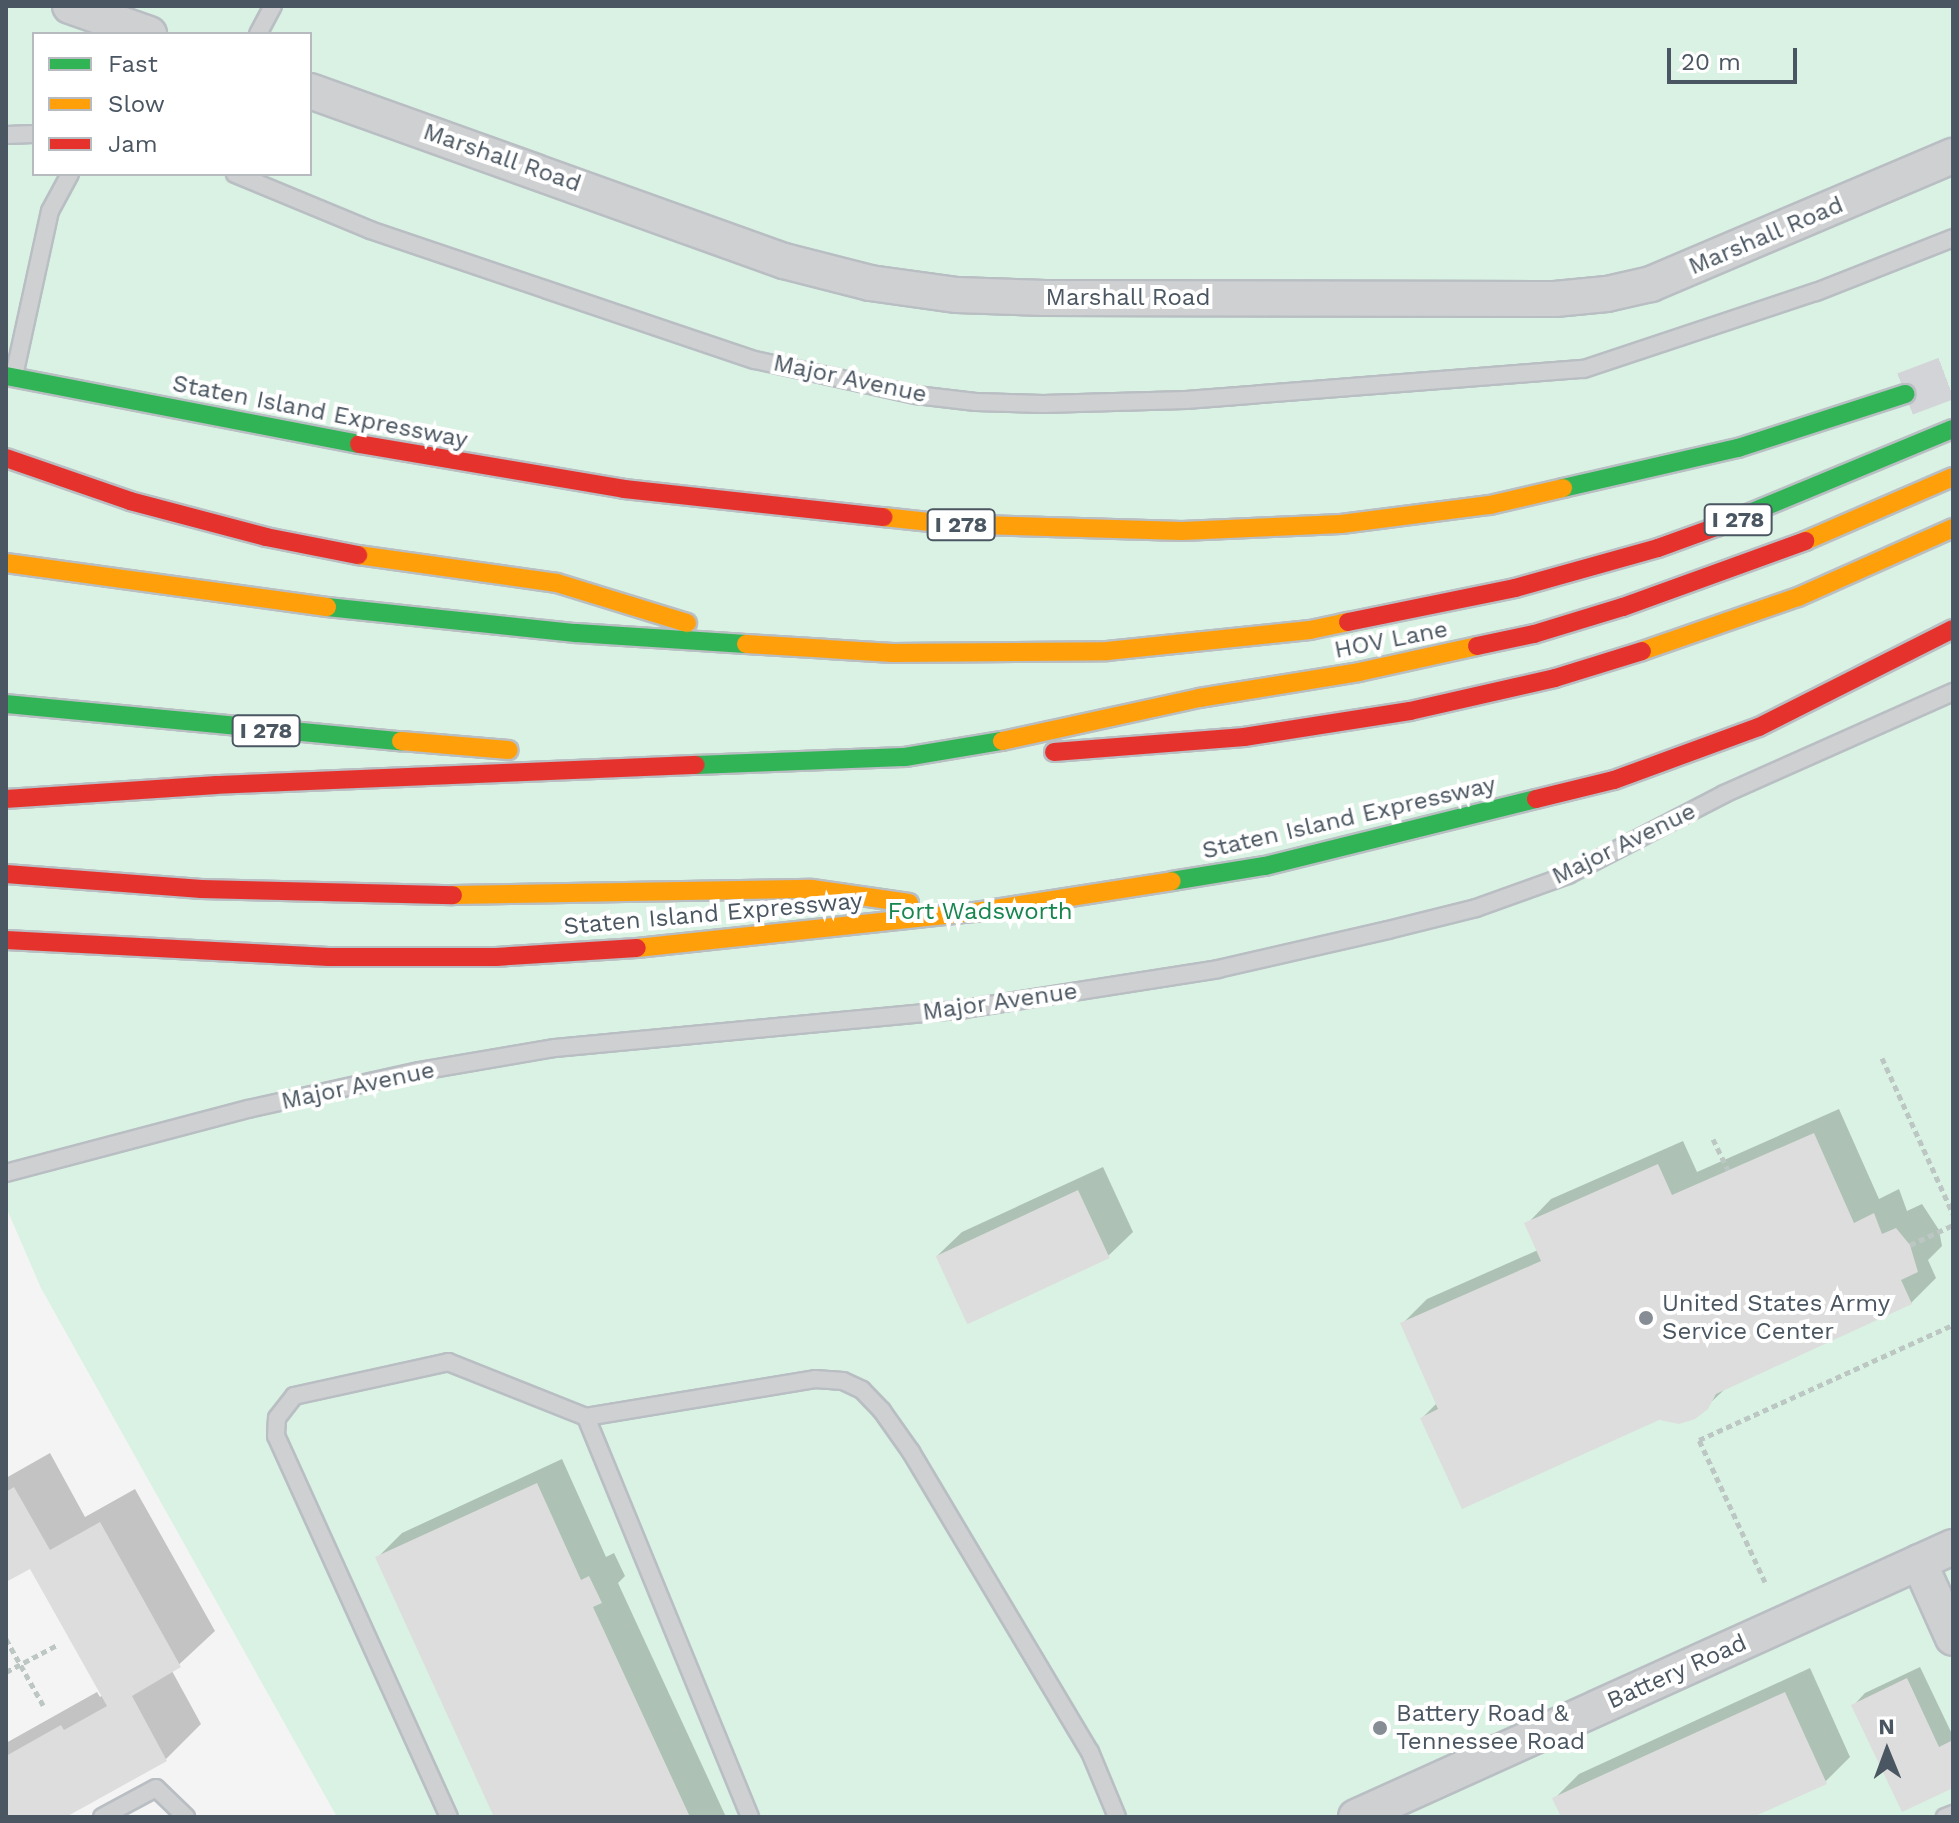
<!DOCTYPE html>
<html>
<head>
<meta charset="utf-8">
<style>
  body { margin:0 }
  #map { position:relative; width:1959px; height:1823px; overflow:hidden; background:#f4f4f4; font-family:"Work Sans",sans-serif }
  div>[style] { position:absolute }
  .green>* { inset:0; background:#d9f2e3 }
  .shadow>* { inset:0; background:#0003 }
  .building>* { inset:0; background:#ddddde; transform-origin:0 0 }
  .highway-tunnel>* { height:44px; margin-top:-22px; transform-origin:0; background:repeating-linear-gradient(90deg,#d2d4d7 0 44px,transparent 0 66px) }
  .path>* { height:5px; margin-top:-2.5px; transform-origin:0; background:repeating-linear-gradient(90deg,#bcc7c4 0 6px,transparent 0 10px) }
  .roads { filter:drop-shadow(2px 0 #b9bec3) drop-shadow(-2px 0 #b9bec3) drop-shadow(0 2px #b9bec3) drop-shadow(0 -2px #b9bec3) }
  .lane>* { height:16px; margin:-8px; padding:0 8px; transform-origin:8px; border-radius:8px; background:#ced0d2 }
  .street>* { height:34px; margin:-17px; padding:0 17px; transform-origin:17px; border-radius:17px; background:#ced0d2 }
  .fast>* { height:18px; margin:-9px; padding:0 9px; transform-origin:9px; border-radius:9px; background:#30b455 }
  .slow>* { height:18px; margin:-9px; padding:0 9px; transform-origin:9px; border-radius:9px; background:#ff9f0a }
  .jam>* { height:18px; margin:-9px; padding:0 9px; transform-origin:9px; border-radius:9px; background:#e5322d }
  .dots>* { width:22px; height:22px; translate:-50% -50%; box-sizing:border-box; border:4px solid #fff; border-radius:50% }
  span { translate:-50% -50%; white-space:nowrap; text-align:center; line-height:1.15; -webkit-text-stroke:8px #fff; paint-order:stroke }
  .shield-label span { padding:2px 6px; background:#fff; border:2px solid; border-radius:6px; -webkit-text-stroke-width:0 }
  .shield-label { font-size:22px; color:#4a5661; font-weight:700 }
  .street-label { font-size:24px; color:#4a5661 }
  .park-label { font-size:24px; color:#17864f }
  .poi-label { font-size:24px; color:#4a5661 }
  .left { translate:0 -50%; text-align:left }
  .frame { position:absolute; inset:0; border:8px solid #4a5661; pointer-events:none }
  .legend { position:absolute; left:32px; top:32px; width:280px; height:144px; box-sizing:border-box; background:#fff; border:2px solid #b7bbc0; margin:0; padding:10px 14px; list-style:none; font-size:24px; color:#4a5661 }
  .legend li { display:flex; align-items:center; gap:16px; height:40px }
  .legend b { width:40px; border:2px solid #b7bbc0 }
  .north { position:absolute; left:1847px; top:1711px; width:80px; height:80px; -webkit-text-stroke:6px #fff; paint-order:stroke; rotate:359deg; font-size:22px; font-weight:700; line-height:32px; text-align:center; color:#4a5661 }
  .north::after { content:''; display:block; margin:auto; width:28px; height:36px; background:#4a5661; clip-path:polygon(50% 0,100% 100%,50% 72%,0 100%) }
  .scale { position:absolute; left:1667px; top:48px; width:130px; height:36px; box-sizing:border-box; border:4px solid #4a5661; border-top:0; padding-left:10px; font-size:24px; line-height:28px; white-space:nowrap; color:#4a5661; -webkit-text-stroke:6px #fff; paint-order:stroke }
</style>
</head>
<body>
<div id="map">
  <div class="green">
    <div style="clip-path:polygon(evenodd,6px 6px,1953px 6px,1953px 1817px,337px 1817px,41px 1288px,6px 1207px,6px 6px,34px 34px,310px 34px,310px 174px,34px 174px,34px 34px)"></div>
  </div>
  <div class="shadow">
    <div style="clip-path:polygon(1839px 1109px,1879px 1199px,1899px 1189px,1907px 1211px,1922px 1204px,1939px 1230px,1942px 1246px,1928px 1260px,1936px 1278px,1911px 1303px,1727px 1387px,1706px 1407px,1658px 1418px,1422px 1418px,1437px 1403px,1402px 1324px,1427px 1299px,1538px 1250px,1527px 1224px,1551px 1199px,1683px 1141px,1697px 1172px)"></div>
    <div style="clip-path:polygon(1103px 1167px,1133px 1232px,1108px 1256px,967px 1322px,937px 1256px,962px 1232px)"></div>
    <div style="clip-path:polygon(50px 1453px,85px 1517px,135px 1489px,215px 1631px,172px 1671px,201px 1724px,166px 1759px,63px 1817px,6px 1817px,6px 1743px,97px 1692px,100px 1697px,103px 1695px,30px 1566px,6px 1580px,6px 1478px)"></div>
    <div style="clip-path:polygon(562px 1459px,606px 1557px,614px 1553px,625px 1576px,618px 1583px,726px 1817px,496px 1817px,377px 1558px,402px 1533px)"></div>
    <div style="clip-path:polygon(1920px 1667px,1953px 1736px,1953px 1786px,1853px 1706px,1865px 1693px)"></div>
    <div style="clip-path:polygon(1810px 1668px,1850px 1757px,1825px 1782px,1749px 1817px,1563px 1817px,1554px 1799px,1579px 1774px)"></div>
  </div>
  <div class="building">
    <div style="clip-path:polygon(1814px 1133px,1854px 1223px,1874px 1213px,1882px 1234px,1896px 1228px,1910px 1245px,1918px 1272px,1901px 1280px,1912px 1304px,1716px 1394px,1708px 1409px,1695px 1419px,1679px 1424px,1659px 1420px,1462px 1509px,1420px 1418px,1438px 1409px,1400px 1323px,1541px 1261px,1524px 1223px,1658px 1164px,1672px 1195px)"></div>
    <div style="left:1078px;top:1190px;width:75px;height:157px;rotate:65deg"></div>
    <div style="clip-path:polygon(537px 1483px,581px 1580px,589px 1576px,602px 1603px,593px 1607px,690px 1817px,494px 1817px,375px 1557px)"></div>
    <div style="clip-path:polygon(14px 1487px,50px 1550px,100px 1522px,181px 1667px,132px 1696px,167px 1761px,66px 1817px,6px 1817px,6px 1756px,61px 1725px,64px 1730px,107px 1706px,30px 1569px,6px 1582px,6px 1492px)"></div>
    <div style="clip-path:polygon(1907px 1678px,1939px 1747px,1951px 1741px,1953px 1745px,1953px 1788px,1902px 1812px,1851px 1705px)"></div>
    <div style="clip-path:polygon(1785px 1692px,1827px 1784px,1753px 1817px,1561px 1817px,1552px 1798px)"></div>
  </div>
  <div class="highway-tunnel">
    <div style="left:1905px;top:394px;width:51px;rotate:-20.6deg"></div>
  </div>
  <div class="path">
    <div style="left:1882px;top:1058px;width:171px;rotate:65.5deg"></div>
    <div style="left:1713px;top:1139px;width:34px;rotate:64deg"></div>
    <div style="left:1910px;top:1245px;width:47px;rotate:-24.9deg"></div>
    <div style="left:1765px;top:1582px;width:157px;rotate:-114.9deg"></div>
    <div style="left:1699px;top:1440px;width:279px;rotate:-24.4deg"></div>
    <div style="left:6px;top:1639px;width:76px;rotate:60.7deg"></div>
    <div style="left:6px;top:1672px;width:58px;rotate:-27.9deg"></div>
  </div>
  <div class="roads">
    <div class="lane">
      <div style="left:258px;top:34px;width:32px;rotate:-62deg"></div>
      <div style="left:6px;top:135px;width:28px;rotate:-2deg"></div>
      <div style="left:235px;top:174px;width:146px;rotate:22.5deg"></div>
      <div style="left:370px;top:230px;width:406px;rotate:18.7deg"></div>
      <div style="left:755px;top:360px;width:165px;rotate:12.3deg"></div>
      <div style="left:916px;top:395px;width:60px;rotate:6.7deg"></div>
      <div style="left:976px;top:402px;width:67px;rotate:1.7deg"></div>
      <div style="left:1043px;top:404px;width:143px;rotate:-1.6deg"></div>
      <div style="left:1186px;top:400px;width:399px;rotate:-4.5deg"></div>
      <div style="left:1584px;top:369px;width:244px;rotate:-18.4deg"></div>
      <div style="left:1816px;top:292px;width:147px;rotate:-21.5deg"></div>
      <div style="left:14px;top:376px;width:169px;rotate:-77.7deg"></div>
      <div style="left:50px;top:211px;width:42px;rotate:-61.6deg"></div>
      <div style="left:6px;top:1173px;width:250px;rotate:-14.8deg"></div>
      <div style="left:248px;top:1109px;width:176px;rotate:-12.5deg"></div>
      <div style="left:420px;top:1071px;width:137px;rotate:-9.7deg"></div>
      <div style="left:555px;top:1048px;width:411px;rotate:-5.4deg"></div>
      <div style="left:964px;top:1009px;width:257px;rotate:-8.9deg"></div>
      <div style="left:1218px;top:969px;width:174px;rotate:-12.9deg"></div>
      <div style="left:1388px;top:930px;width:91px;rotate:-14deg"></div>
      <div style="left:1476px;top:908px;width:98px;rotate:-19.7deg"></div>
      <div style="left:1568px;top:875px;width:176px;rotate:-27.4deg"></div>
      <div style="left:1724px;top:794px;width:251px;rotate:-24deg"></div>
      <div style="left:586px;top:1417px;width:432px;rotate:67.7deg"></div>
      <div style="left:102px;top:1817px;width:61px;rotate:-28.2deg"></div>
      <div style="left:156px;top:1788px;width:42px;rotate:44deg"></div>
      <div style="left:449px;top:1817px;width:418px;rotate:-114.4deg"></div>
      <div style="left:276px;top:1436px;width:18px;rotate:-87deg"></div>
      <div style="left:277px;top:1418px;width:28px;rotate:-52deg"></div>
      <div style="left:294px;top:1396px;width:158px;rotate:-12.4deg"></div>
      <div style="left:448px;top:1362px;width:149px;rotate:21.7deg"></div>
      <div style="left:586px;top:1417px;width:232px;rotate:-9.4deg"></div>
      <div style="left:815px;top:1379px;width:28px;rotate:4deg"></div>
      <div style="left:843px;top:1381px;width:21px;rotate:25deg"></div>
      <div style="left:862px;top:1390px;width:29px;rotate:46deg"></div>
      <div style="left:882px;top:1411px;width:50px;rotate:54.7deg"></div>
      <div style="left:911px;top:1452px;width:349px;rotate:59.2deg"></div>
      <div style="left:1090px;top:1752px;width:70px;rotate:67.4deg"></div>
      <div style="left:1945px;top:1817px;width:9px;rotate:-21deg"></div>
    </div>
    <div class="street">
      <div style="left:70px;top:6px;width:84px;rotate:19.5deg"></div>
      <div style="left:310px;top:91px;width:504px;rotate:19.73deg"></div>
      <div style="left:784px;top:261px;width:89px;rotate:14.3deg"></div>
      <div style="left:870px;top:283px;width:88px;rotate:7.9deg"></div>
      <div style="left:957px;top:295px;width:88px;rotate:2deg"></div>
      <div style="left:1045px;top:298px;width:510px;rotate:0.11deg"></div>
      <div style="left:1555px;top:299px;width:52px;rotate:-5.5deg"></div>
      <div style="left:1607px;top:294px;width:45px;rotate:-12.8deg"></div>
      <div style="left:1651px;top:284px;width:328px;rotate:-23deg"></div>
      <div style="left:1919px;top:1562px;width:83px;rotate:65.9deg"></div>
      <div style="left:1356px;top:1817px;width:655px;rotate:-24.34deg"></div>
    </div>
    <div class="fast">
      <div style="left:6px;top:376px;width:359px;rotate:10.9deg"></div>
      <div style="left:1563px;top:488px;width:180px;rotate:-12.9deg"></div>
      <div style="left:1738px;top:448px;width:176px;rotate:-17.9deg"></div>
      <div style="left:1716px;top:527px;width:256px;rotate:-22.5deg"></div>
      <div style="left:327px;top:607px;width:250px;rotate:6deg"></div>
      <div style="left:576px;top:633px;width:170px;rotate:3.7deg"></div>
      <div style="left:6px;top:704px;width:397px;rotate:5.4deg"></div>
      <div style="left:696px;top:765px;width:209px;rotate:-2.2deg"></div>
      <div style="left:905px;top:757px;width:98px;rotate:-9.4deg"></div>
      <div style="left:1172px;top:881px;width:94px;rotate:-9.2deg"></div>
      <div style="left:1265px;top:866px;width:279px;rotate:-13.9deg"></div>
    </div>
    <div class="slow">
      <div style="left:883px;top:517px;width:64px;rotate:6.2deg"></div>
      <div style="left:947px;top:524px;width:235px;rotate:1.7deg"></div>
      <div style="left:1182px;top:531px;width:159px;rotate:-2.5deg"></div>
      <div style="left:1341px;top:524px;width:150px;rotate:-7.3deg"></div>
      <div style="left:1490px;top:505px;width:75px;rotate:-13.1deg"></div>
      <div style="left:1805px;top:541px;width:161px;rotate:-23.4deg"></div>
      <div style="left:358px;top:555px;width:201px;rotate:8deg"></div>
      <div style="left:557px;top:583px;width:136px;rotate:17.1deg"></div>
      <div style="left:6px;top:563px;width:324px;rotate:7.8deg"></div>
      <div style="left:746px;top:644px;width:147px;rotate:3.5deg"></div>
      <div style="left:893px;top:653px;width:214px;rotate:-0.5deg"></div>
      <div style="left:1107px;top:651px;width:204px;rotate:-5.9deg"></div>
      <div style="left:1310px;top:630px;width:39px;rotate:-12deg"></div>
      <div style="left:1642px;top:651px;width:165px;rotate:-19.1deg"></div>
      <div style="left:1798px;top:597px;width:170px;rotate:-24deg"></div>
      <div style="left:401px;top:741px;width:108px;rotate:4.8deg"></div>
      <div style="left:1002px;top:741px;width:202px;rotate:-12.3deg"></div>
      <div style="left:1199px;top:698px;width:162px;rotate:-9.2deg"></div>
      <div style="left:1359px;top:672px;width:121px;rotate:-12.4deg"></div>
      <div style="left:453px;top:895px;width:359px;rotate:-1deg"></div>
      <div style="left:812px;top:889px;width:98px;rotate:8.2deg"></div>
      <div style="left:637px;top:948px;width:340px;rotate:-6.1deg"></div>
      <div style="left:975px;top:912px;width:199px;rotate:-8.9deg"></div>
    </div>
    <div class="jam">
      <div style="left:359px;top:444px;width:269px;rotate:9.6deg"></div>
      <div style="left:624px;top:489px;width:261px;rotate:6.2deg"></div>
      <div style="left:6px;top:458px;width:131px;rotate:19.1deg"></div>
      <div style="left:130px;top:501px;width:141px;rotate:14.8deg"></div>
      <div style="left:266px;top:537px;width:94px;rotate:11.1deg"></div>
      <div style="left:1348px;top:622px;width:170px;rotate:-11.5deg"></div>
      <div style="left:1515px;top:588px;width:148px;rotate:-15.6deg"></div>
      <div style="left:1658px;top:548px;width:62px;rotate:-19.9deg"></div>
      <div style="left:1477px;top:646px;width:58px;rotate:-11.9deg"></div>
      <div style="left:1534px;top:634px;width:93px;rotate:-16.9deg"></div>
      <div style="left:1623px;top:607px;width:194px;rotate:-19.9deg"></div>
      <div style="left:1054px;top:752px;width:191px;rotate:-4.5deg"></div>
      <div style="left:1244px;top:737px;width:168px;rotate:-8.9deg"></div>
      <div style="left:1410px;top:711px;width:149px;rotate:-12.8deg"></div>
      <div style="left:1555px;top:678px;width:91px;rotate:-17.2deg"></div>
      <div style="left:6px;top:799px;width:210px;rotate:-3.8deg"></div>
      <div style="left:216px;top:785px;width:480px;rotate:-2.4deg"></div>
      <div style="left:1536px;top:799px;width:80px;rotate:-13.7deg"></div>
      <div style="left:1614px;top:780px;width:154px;rotate:-20.1deg"></div>
      <div style="left:1759px;top:727px;width:217px;rotate:-26.8deg"></div>
      <div style="left:6px;top:874px;width:196px;rotate:4.4deg"></div>
      <div style="left:201px;top:889px;width:252px;rotate:1.4deg"></div>
      <div style="left:6px;top:940px;width:323px;rotate:3deg"></div>
      <div style="left:329px;top:957px;width:167px"></div>
      <div style="left:496px;top:957px;width:141px;rotate:-3.7deg"></div>
    </div>
  </div>
  <div class="dots">
    <div style="left:1646px;top:1318px;background:#868d94"></div>
    <div style="left:1380px;top:1728px;background:#868d94"></div>
  </div>
  <div class="shield-label">
    <span style="left:1738px;top:520px">I 278</span>
    <span style="left:961px;top:525px">I 278</span>
    <span style="left:266px;top:731px">I 278</span>
  </div>
  <div class="street-label">
    <span style="left:502px;top:158px;rotate:19deg">Marshall Road</span>
    <span style="left:1766px;top:236px;rotate:-23deg">Marshall Road</span>
    <span style="left:1128px;top:298px">Marshall Road</span>
    <span style="left:850px;top:379px;rotate:12deg">Major Avenue</span>
    <span style="left:320px;top:412px;rotate:11deg">Staten Island Expressway</span>
    <span style="left:1391px;top:640px;rotate:-11deg">HOV Lane</span>
    <span style="left:1349px;top:818px;rotate:-13deg">Staten Island Expressway</span>
    <span style="left:1624px;top:844px;rotate:-26deg">Major Avenue</span>
    <span style="left:713px;top:914px;rotate:-5deg">Staten Island Expressway</span>
    <span style="left:1000px;top:1002px;rotate:-8deg">Major Avenue</span>
    <span style="left:358px;top:1086px;rotate:-12deg">Major Avenue</span>
    <span style="left:1677px;top:1672px;rotate:-24deg">Battery Road</span>
  </div>
  <div class="park-label">
    <span style="left:980px;top:912px">Fort Wadsworth</span>
  </div>
  <div class="poi-label">
    <span class="left" style="left:1662px;top:1318px">United States Army<br>Service Center</span>
    <span class="left" style="left:1396px;top:1728px">Battery Road &amp;<br>Tennessee Road</span>
  </div>
  <div class="frame"></div>
  <ul class="legend">
  <li><b style="height:10px;background:#30b455"></b>Fast</li>
  <li><b style="height:10px;background:#ff9f0a"></b>Slow</li>
  <li><b style="height:10px;background:#e5322d"></b>Jam</li>
  </ul>
  <div class="north">N</div>
  <div class="scale">20 m</div>
</div>
</body>
</html>
